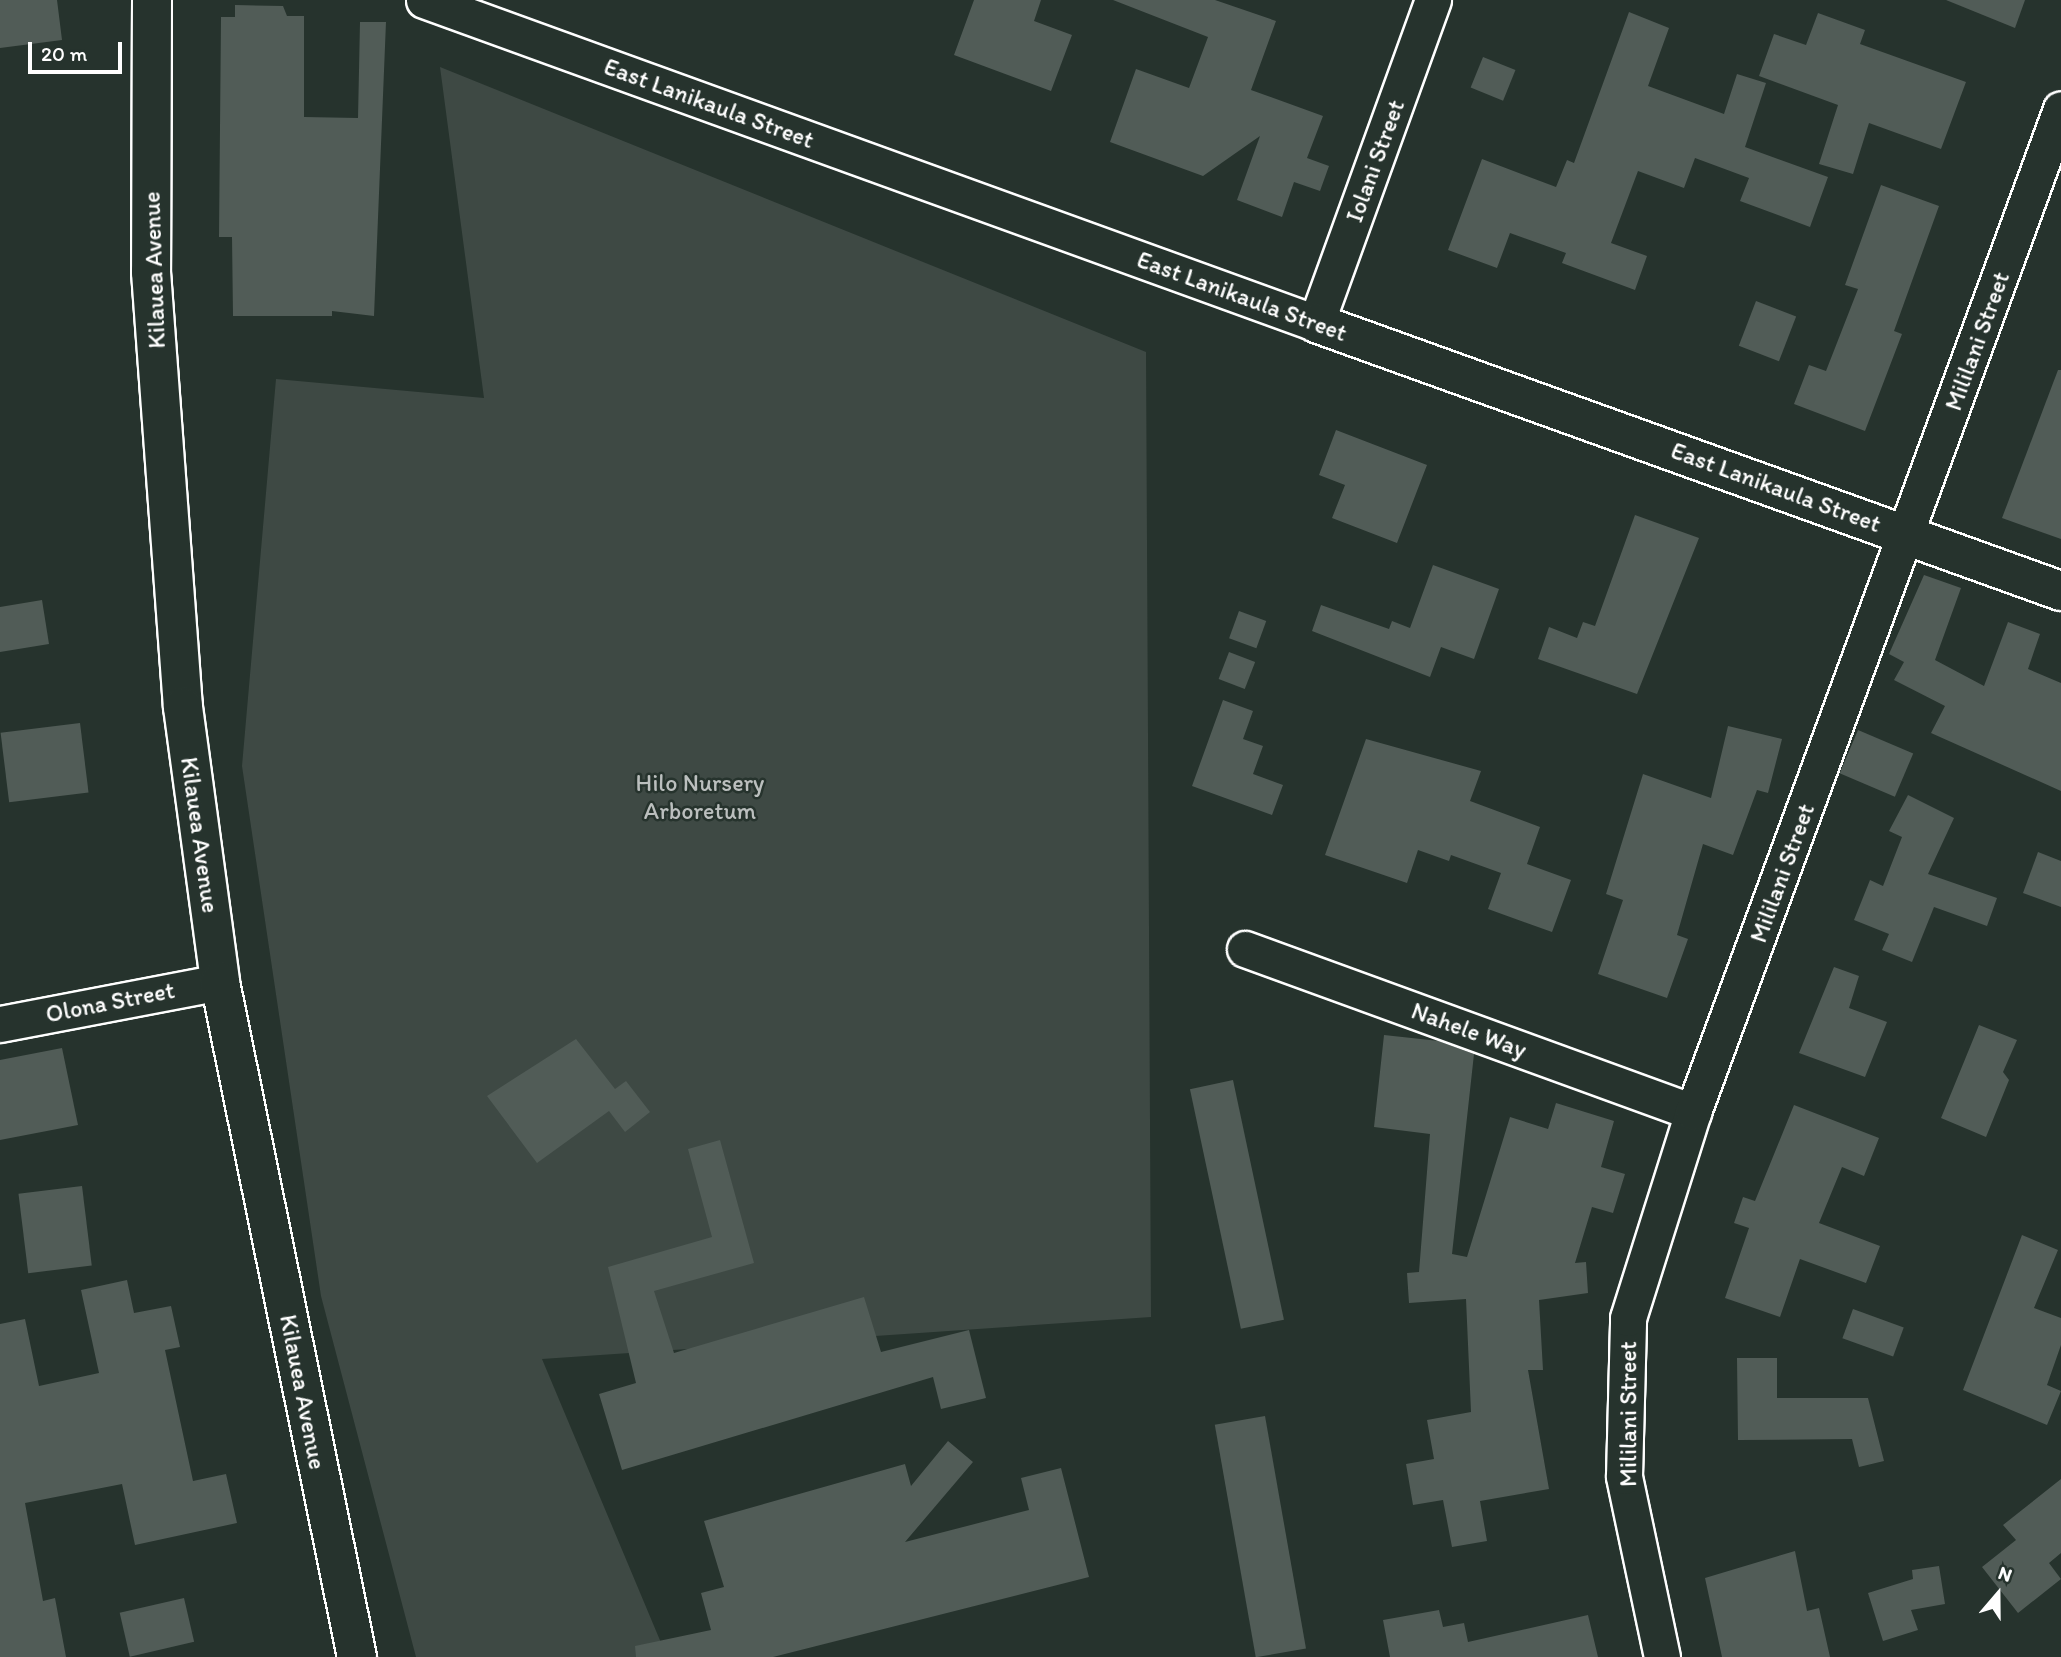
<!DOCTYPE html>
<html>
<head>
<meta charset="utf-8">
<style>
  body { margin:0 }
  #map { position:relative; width:2061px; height:1657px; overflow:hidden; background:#26332d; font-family:Itim,sans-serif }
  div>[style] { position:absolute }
  .green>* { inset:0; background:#3e4944 }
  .building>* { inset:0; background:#515c57; transform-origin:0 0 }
  .roads { filter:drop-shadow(2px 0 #fff) drop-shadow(-2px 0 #fff) drop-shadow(0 2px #fff) drop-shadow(0 -2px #fff) }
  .minor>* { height:35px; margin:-17.5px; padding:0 17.5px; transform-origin:17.5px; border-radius:17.5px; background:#26332d }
  .tertiary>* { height:38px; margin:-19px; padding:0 19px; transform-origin:19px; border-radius:19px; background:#26332d }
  span { translate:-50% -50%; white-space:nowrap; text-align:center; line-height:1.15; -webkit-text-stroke:5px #26332d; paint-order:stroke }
  .street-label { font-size:24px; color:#fff }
  .park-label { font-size:24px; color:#bbbfbe }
  .north { position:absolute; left:1963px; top:1559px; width:70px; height:70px; -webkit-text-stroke:5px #26332d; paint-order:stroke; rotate:20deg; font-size:19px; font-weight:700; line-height:28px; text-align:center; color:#fff }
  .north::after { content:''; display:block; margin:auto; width:24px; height:32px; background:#fff; clip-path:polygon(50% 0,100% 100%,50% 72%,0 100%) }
  .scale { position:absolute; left:28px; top:42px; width:94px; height:32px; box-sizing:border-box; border:4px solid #fff; border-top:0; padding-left:9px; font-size:21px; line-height:24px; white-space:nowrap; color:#fff; -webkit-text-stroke:5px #26332d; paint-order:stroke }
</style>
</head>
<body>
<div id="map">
  <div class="green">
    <div style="clip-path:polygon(440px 67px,1146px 352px,1151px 1317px,542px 1359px,667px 1657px,416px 1657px,321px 1296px,242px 766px,276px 379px,484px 398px)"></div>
  </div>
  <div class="building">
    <div style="clip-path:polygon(0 0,57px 0,62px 40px,0 48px)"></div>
    <div style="clip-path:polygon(974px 0,1041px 0,1034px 21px,1072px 35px,1051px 91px,954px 55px)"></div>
    <div style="clip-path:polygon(1113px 0,1215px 0,1276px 21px,1251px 90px,1323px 116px,1307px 158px,1329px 166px,1320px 191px,1294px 182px,1282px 217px,1237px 200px,1260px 136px,1203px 176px,1110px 142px,1136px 69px,1189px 88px,1208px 37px)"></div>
    <div style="clip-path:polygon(1946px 0,2025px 0,2015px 28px)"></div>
    <div style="clip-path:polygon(235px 5px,283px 6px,287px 16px,304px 16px,304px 117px,358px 118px,360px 22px,386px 22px,374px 316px,332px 311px,332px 316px,233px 316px,232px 237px,219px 237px,221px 17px,235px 17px)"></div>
    <div style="clip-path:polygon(1629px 12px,1669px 28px,1648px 86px,1724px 114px,1737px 74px,1766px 83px,1745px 147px,1828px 177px,1810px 227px,1740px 201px,1749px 178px,1695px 158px,1684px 188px,1638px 171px,1611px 243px,1647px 256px,1635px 290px,1562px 263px,1566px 253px,1510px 233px,1497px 268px,1448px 250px,1482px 159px,1556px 187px,1567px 160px,1574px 163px)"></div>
    <div style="clip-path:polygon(1818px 13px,1865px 30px,1860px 44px,1966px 82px,1941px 149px,1869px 123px,1853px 174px,1819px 164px,1838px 105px,1759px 76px,1774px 34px,1806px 45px)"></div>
    <div style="left:1483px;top:57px;width:35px;height:33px;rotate:22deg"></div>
    <div style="clip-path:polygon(1881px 185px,1939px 206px,1894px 331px,1902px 334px,1865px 431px,1794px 404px,1809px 365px,1826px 371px,1858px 289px,1845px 285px)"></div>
    <div style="left:1756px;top:301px;width:43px;height:48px;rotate:21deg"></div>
    <div style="clip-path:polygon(2058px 370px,2061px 370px,2061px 539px,2002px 518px)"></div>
    <div style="clip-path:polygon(1336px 430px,1427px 465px,1397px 543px,1332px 518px,1345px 485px,1319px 475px)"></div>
    <div style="clip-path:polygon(1635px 515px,1699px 538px,1637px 694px,1538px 659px,1549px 627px,1577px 638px,1583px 622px,1595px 626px)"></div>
    <div style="clip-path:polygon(1433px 565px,1499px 589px,1474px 659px,1441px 647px,1430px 677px,1312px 631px,1321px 605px,1389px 629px,1392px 621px,1410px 628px)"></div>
    <div style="clip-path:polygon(1924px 575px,1961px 588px,1935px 660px,1984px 686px,2008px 622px,2040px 634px,2028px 669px,2061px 683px,2061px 791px,1931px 733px,1945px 706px,1894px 680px,1904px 662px,1889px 654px)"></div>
    <div style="clip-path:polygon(42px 600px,49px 644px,0 652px,0 607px)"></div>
    <div style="left:1239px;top:611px;width:29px;height:29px;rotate:20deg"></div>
    <div style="left:1229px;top:652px;width:28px;height:29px;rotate:21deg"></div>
    <div style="clip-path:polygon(1223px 700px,1253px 711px,1243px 739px,1263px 746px,1253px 774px,1283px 785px,1272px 815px,1192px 786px)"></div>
    <div style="left:80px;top:723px;width:70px;height:80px;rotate:83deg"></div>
    <div style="clip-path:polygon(1728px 726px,1782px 739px,1768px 793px,1757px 790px,1733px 855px,1703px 844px,1677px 935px,1688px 939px,1667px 998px,1598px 974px,1623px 900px,1606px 894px,1643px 774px,1711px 798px)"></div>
    <div style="left:1858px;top:730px;width:60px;height:47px;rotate:23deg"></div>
    <div style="clip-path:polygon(1366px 739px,1481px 771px,1470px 801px,1540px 827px,1527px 864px,1571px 880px,1552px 932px,1488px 909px,1501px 873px,1451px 855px,1449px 861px,1418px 850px,1407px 883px,1325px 855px)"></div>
    <div style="clip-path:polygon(1908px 795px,1954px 818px,1928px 874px,1997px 898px,1987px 926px,1934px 907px,1912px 962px,1882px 950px,1889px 934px,1854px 920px,1870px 880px,1883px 886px,1902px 837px,1889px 831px)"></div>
    <div style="clip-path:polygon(2038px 852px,2061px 861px,2061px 907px,2023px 893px)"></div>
    <div style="clip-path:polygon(1834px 967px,1859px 976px,1849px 1008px,1887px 1022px,1865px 1077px,1799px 1053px)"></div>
    <div style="clip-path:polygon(1979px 1025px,2017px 1040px,2003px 1072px,2009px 1080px,1986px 1137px,1941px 1118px)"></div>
    <div style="clip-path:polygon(1384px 1035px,1439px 1041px,1474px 1054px,1452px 1254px,1467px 1257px,1510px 1117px,1548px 1129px,1556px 1103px,1614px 1121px,1601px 1167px,1625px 1174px,1613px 1213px,1592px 1207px,1575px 1263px,1586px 1262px,1588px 1293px,1539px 1300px,1543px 1370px,1528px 1370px,1549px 1489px,1480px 1501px,1487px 1541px,1452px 1547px,1443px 1500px,1413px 1505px,1406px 1464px,1434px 1459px,1427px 1420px,1471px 1412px,1466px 1299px,1409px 1303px,1407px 1273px,1419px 1272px,1430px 1134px,1374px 1127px)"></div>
    <div style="clip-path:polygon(576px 1039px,615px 1089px,626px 1081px,650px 1112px,625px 1132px,609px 1111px,537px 1163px,487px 1096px)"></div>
    <div style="clip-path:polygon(62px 1048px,78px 1125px,0 1140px,0 1060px)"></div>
    <div style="left:1233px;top:1080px;width:245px;height:44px;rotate:78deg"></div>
    <div style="clip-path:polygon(1794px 1105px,1879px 1138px,1864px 1176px,1842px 1167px,1819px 1223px,1880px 1246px,1866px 1283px,1800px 1259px,1780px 1317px,1725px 1298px,1749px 1228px,1734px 1223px,1743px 1197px,1755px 1201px)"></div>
    <div style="clip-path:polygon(720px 1140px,754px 1263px,654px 1291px,674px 1353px,864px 1297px,881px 1352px,969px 1330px,986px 1398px,941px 1409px,933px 1377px,622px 1470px,599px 1394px,636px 1383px,608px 1267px,712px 1237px,688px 1149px)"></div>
    <div style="left:82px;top:1186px;width:80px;height:64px;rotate:83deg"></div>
    <div style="clip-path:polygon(2022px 1235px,2058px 1250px,2034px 1308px,2061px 1318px,2061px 1345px,2047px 1385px,2061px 1391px,2047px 1425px,1963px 1390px)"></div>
    <div style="clip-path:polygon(127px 1280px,134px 1313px,171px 1306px,180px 1347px,165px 1350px,193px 1481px,226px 1474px,237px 1523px,135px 1545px,122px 1484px,25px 1503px,43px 1601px,55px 1598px,66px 1657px,0 1657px,0 1324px,25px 1319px,39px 1386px,99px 1373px,81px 1290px)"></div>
    <div style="left:1853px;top:1309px;width:54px;height:31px;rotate:20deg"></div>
    <div style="clip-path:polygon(1737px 1358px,1777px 1358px,1777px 1398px,1868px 1398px,1884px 1461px,1859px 1467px,1852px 1439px,1738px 1440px)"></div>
    <div style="left:1265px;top:1416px;width:236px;height:51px;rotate:80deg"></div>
    <div style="clip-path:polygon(948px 1441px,973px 1462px,905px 1542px,1029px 1510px,1021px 1478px,1061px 1468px,1089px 1577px,773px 1657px,636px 1657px,635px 1646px,711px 1630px,701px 1593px,724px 1587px,704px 1521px,905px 1464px,911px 1486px)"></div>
    <div style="clip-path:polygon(2061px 1479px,2061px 1553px,2049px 1563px,2061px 1579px,2018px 1613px,1982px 1567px,2016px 1540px,2003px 1525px)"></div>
    <div style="clip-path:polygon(1795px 1551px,1807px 1611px,1819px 1608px,1830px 1657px,1722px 1657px,1705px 1578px)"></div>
    <div style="clip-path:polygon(1939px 1566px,1945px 1604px,1911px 1610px,1918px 1630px,1883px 1641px,1868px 1593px,1913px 1579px,1912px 1570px)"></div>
    <div style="left:184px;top:1598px;width:45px;height:66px;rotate:77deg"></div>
    <div style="clip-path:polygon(1439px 1610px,1443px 1627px,1464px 1623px,1468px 1642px,1588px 1615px,1598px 1657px,1390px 1657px,1383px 1620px)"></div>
  </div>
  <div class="roads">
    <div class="minor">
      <div style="left:424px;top:0;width:949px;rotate:19.91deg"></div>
      <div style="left:1316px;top:323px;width:344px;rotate:-70.1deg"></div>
      <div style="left:1245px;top:949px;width:477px;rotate:20deg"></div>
      <div style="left:0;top:1024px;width:224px;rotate:-10.8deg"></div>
      <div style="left:1662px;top:1657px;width:185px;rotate:-101.9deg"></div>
      <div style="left:1624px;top:1476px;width:158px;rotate:-88.5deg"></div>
      <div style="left:1628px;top:1318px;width:216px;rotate:-72.5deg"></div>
      <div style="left:1693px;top:1112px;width:1068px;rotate:-69.85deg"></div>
    </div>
    <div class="tertiary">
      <div style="left:152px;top:0;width:272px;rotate:90.2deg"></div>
      <div style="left:151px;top:272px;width:436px;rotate:85.8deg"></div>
      <div style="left:183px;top:707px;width:277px;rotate:82.3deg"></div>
      <div style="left:220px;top:982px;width:689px;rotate:78.53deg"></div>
      <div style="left:1316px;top:323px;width:792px;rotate:19.79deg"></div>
    </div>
  </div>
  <div class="street-label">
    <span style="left:709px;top:103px;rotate:20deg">East Lanikaula Street</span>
    <span style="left:1375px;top:161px;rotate:-70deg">Iolani Street</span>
    <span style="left:154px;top:270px;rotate:-92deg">Kilauea Avenue</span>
    <span style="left:1242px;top:296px;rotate:20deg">East Lanikaula Street</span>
    <span style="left:1977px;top:341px;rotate:-70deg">Mililani Street</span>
    <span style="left:1776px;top:487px;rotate:20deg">East Lanikaula Street</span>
    <span style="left:200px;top:835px;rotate:82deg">Kilauea Avenue</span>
    <span style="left:1782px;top:873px;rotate:-70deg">Mililani Street</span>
    <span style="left:110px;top:1002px;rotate:-11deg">Olona Street</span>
    <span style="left:1469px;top:1030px;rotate:20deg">Nahele Way</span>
    <span style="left:303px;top:1392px;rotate:79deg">Kilauea Avenue</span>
    <span style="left:1628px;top:1414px;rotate:-90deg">Mililani Street</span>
  </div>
  <div class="park-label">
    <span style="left:700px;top:797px">Hilo Nursery<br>Arboretum</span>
  </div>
  <div class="north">N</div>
  <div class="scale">20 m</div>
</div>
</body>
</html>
